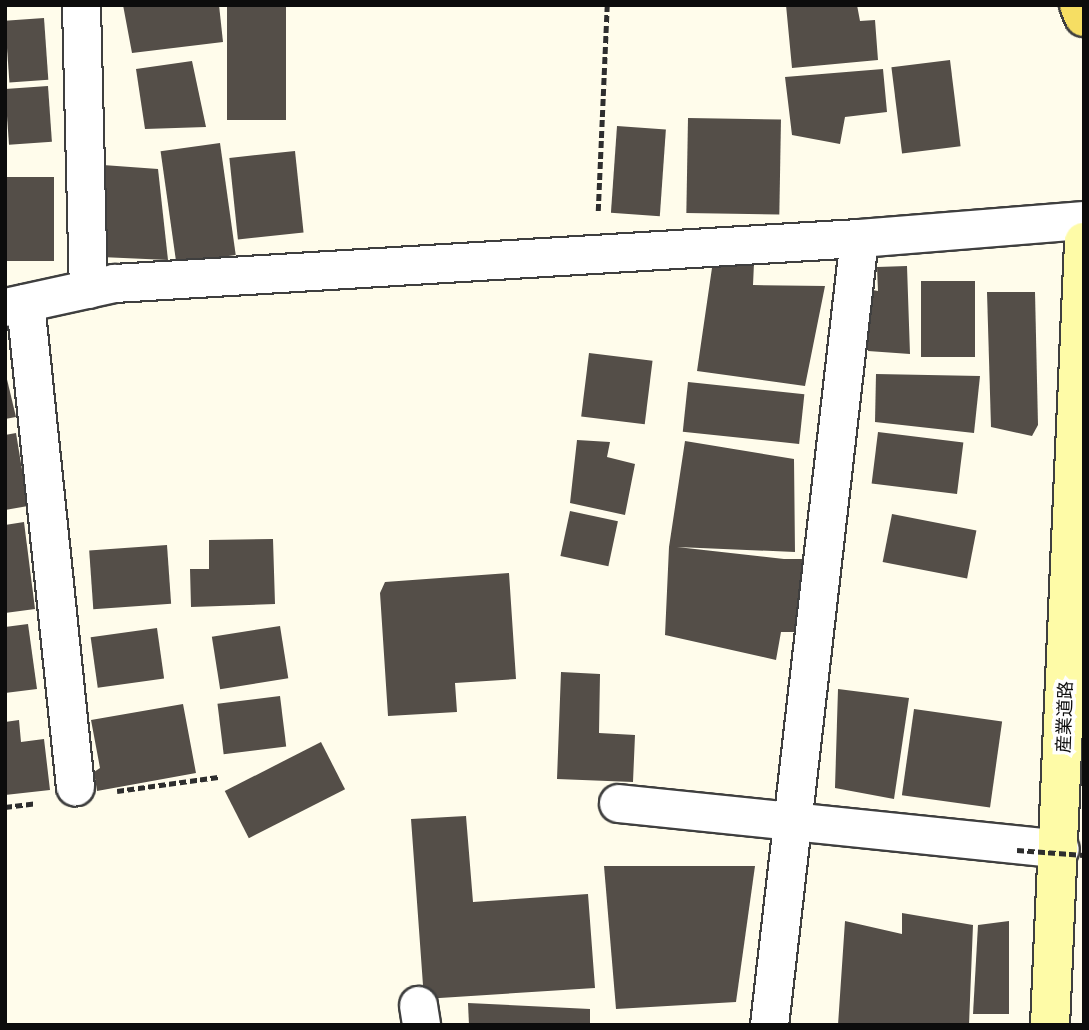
<!DOCTYPE html>
<html>
<head>
<meta charset="utf-8">
<style>
  body { margin:0 }
  #map { position:relative; width:1089px; height:1030px; overflow:hidden; background:#fffceb; font-family:"Libre Baskerville","Noto Sans JP",serif }
  div>[style] { position:absolute }
  .building>* { inset:0; background:#544e48; transform-origin:0 0 }
  .path>* { height:4.5px; margin-top:-2.25px; transform-origin:0; background:repeating-linear-gradient(90deg,#2e2e2e 0 7px,transparent 0 10.5px) }
  .roads { filter:drop-shadow(2px 0 #3f3f3f) drop-shadow(-2px 0 #3f3f3f) drop-shadow(0 2px #3f3f3f) drop-shadow(0 -2px #3f3f3f) }
  .street>* { height:37px; margin:-18.5px; padding:0 18.5px; transform-origin:18.5px; border-radius:18.5px; background:#fff }
  .secondary>* { height:38px; margin:-19px; padding:0 19px; transform-origin:19px; border-radius:19px; background:#fefba7 }
  .primary>* { height:38px; margin:-19px; padding:0 19px; transform-origin:19px; border-radius:19px; background:#f6de63 }
  .path-bridge>* { height:4.5px; margin-top:-2.25px; transform-origin:0; background:repeating-linear-gradient(90deg,#2e2e2e 0 7px,transparent 0 10.5px) }
  span { translate:-50% -50%; white-space:nowrap; text-align:center; line-height:1.15; -webkit-text-stroke:7px #fff; paint-order:stroke }
  .street-label { font-size:18px; color:#0c0c0c }
  .frame { position:absolute; inset:0; border:7px solid #0c0c0c; pointer-events:none }
</style>
</head>
<body>
<div id="map">
  <div class="building">
    <div style="clip-path:polygon(123px 5px,219px 5px,223px 42px,132px 53px)"></div>
    <div style="left:227px;top:5px;width:59px;height:115px"></div>
    <div style="clip-path:polygon(786px 5px,857px 5px,860px 21px,875px 20px,878px 60px,792px 68px)"></div>
    <div style="left:44px;top:18px;width:62px;height:39px;rotate:86deg"></div>
    <div style="left:950px;top:60px;width:87px;height:59px;rotate:83deg"></div>
    <div style="clip-path:polygon(192px 61px,206px 127px,145px 129px,136px 69px)"></div>
    <div style="clip-path:polygon(883px 69px,887px 112px,845px 117px,840px 144px,792px 135px,785px 77px)"></div>
    <div style="left:48px;top:86px;width:56px;height:43px;rotate:86deg"></div>
    <div style="left:688px;top:118px;width:93px;height:95px;rotate:1deg"></div>
    <div style="left:617px;top:126px;width:49px;height:87px;rotate:4deg"></div>
    <div style="left:220px;top:143px;width:113px;height:60px;rotate:82deg"></div>
    <div style="left:295px;top:151px;width:82px;height:66px;rotate:84deg"></div>
    <div style="clip-path:polygon(103px 165px,158px 169px,168px 260px,101px 257px)"></div>
    <div style="left:5px;top:177px;width:49px;height:84px"></div>
    <div style="clip-path:polygon(713px 261px,754px 263px,753px 285px,825px 286px,805px 386px,697px 371px)"></div>
    <div style="clip-path:polygon(907px 266px,910px 354px,868px 351px,867px 289px,878px 291px,877px 267px)"></div>
    <div style="left:921px;top:281px;width:54px;height:76px"></div>
    <div style="clip-path:polygon(987px 292px,1035px 292px,1038px 425px,1032px 436px,991px 427px)"></div>
    <div style="left:589px;top:353px;width:64px;height:64px;rotate:7deg"></div>
    <div style="clip-path:polygon(5px 371px,16px 417px,5px 419px)"></div>
    <div style="clip-path:polygon(876px 374px,980px 376px,974px 433px,875px 422px)"></div>
    <div style="left:688px;top:382px;width:117px;height:50px;rotate:6deg"></div>
    <div style="left:878px;top:432px;width:86px;height:52px;rotate:7deg"></div>
    <div style="clip-path:polygon(16px 433px,28px 506px,5px 510px,5px 435px)"></div>
    <div style="clip-path:polygon(577px 440px,610px 442px,607px 457px,635px 464px,625px 515px,570px 503px)"></div>
    <div style="clip-path:polygon(685px 441px,794px 459px,795px 552px,677px 547px,784px 559px,807px 559px,802px 632px,781px 632px,776px 660px,665px 635px,669px 547px)"></div>
    <div style="left:570px;top:511px;width:49px;height:46px;rotate:12deg"></div>
    <div style="left:892px;top:514px;width:86px;height:49px;rotate:11deg"></div>
    <div style="clip-path:polygon(24px 522px,35px 609px,5px 613px,5px 525px)"></div>
    <div style="clip-path:polygon(273px 539px,275px 604px,191px 607px,190px 569px,209px 569px,209px 540px)"></div>
    <div style="left:167px;top:545px;width:59px;height:78px;rotate:86deg"></div>
    <div style="clip-path:polygon(509px 573px,516px 679px,455px 683px,457px 712px,388px 716px,380px 593px,385px 582px)"></div>
    <div style="clip-path:polygon(28px 624px,37px 689px,5px 693px,5px 627px)"></div>
    <div style="left:280px;top:626px;width:53px;height:69px;rotate:81deg"></div>
    <div style="left:157px;top:628px;width:51px;height:67px;rotate:82deg"></div>
    <div style="clip-path:polygon(561px 672px,600px 674px,599px 733px,635px 735px,633px 782px,557px 779px)"></div>
    <div style="clip-path:polygon(838px 689px,909px 698px,894px 799px,835px 788px)"></div>
    <div style="left:280px;top:696px;width:51px;height:63px;rotate:83deg"></div>
    <div style="clip-path:polygon(183px 704px,196px 773px,97px 791px,94px 772px,100px 768px,91px 720px)"></div>
    <div style="left:914px;top:709px;width:89px;height:87px;rotate:8deg"></div>
    <div style="clip-path:polygon(19px 720px,21px 742px,44px 739px,50px 790px,5px 795px,5px 722px)"></div>
    <div style="left:321px;top:742px;width:53px;height:108px;rotate:63deg"></div>
    <div style="clip-path:polygon(466px 816px,473px 902px,588px 894px,595px 988px,424px 999px,411px 819px)"></div>
    <div style="clip-path:polygon(604px 866px,755px 866px,736px 1002px,616px 1009px)"></div>
    <div style="clip-path:polygon(902px 913px,973px 925px,969px 1025px,838px 1025px,845px 921px,902px 934px)"></div>
    <div style="clip-path:polygon(1009px 921px,1009px 1014px,973px 1014px,978px 925px)"></div>
    <div style="clip-path:polygon(468px 1003px,590px 1009px,590px 1025px,469px 1025px)"></div>
  </div>
  <div class="path">
    <div style="left:598px;top:211px;width:206px;rotate:-87.5deg"></div>
    <div style="left:117px;top:791px;width:102px;rotate:-7.9deg"></div>
    <div style="left:5px;top:807px;width:31px;rotate:-7deg"></div>
  </div>
  <div class="roads">
    <div class="street">
      <div style="left:81px;top:5px;width:284px;rotate:88.6deg"></div>
      <div style="left:25px;top:303px;width:486px;rotate:84.1deg"></div>
      <div style="left:5px;top:307px;width:112px;rotate:-12.4deg"></div>
      <div style="left:114px;top:283px;width:746px;rotate:-3.46deg"></div>
      <div style="left:859px;top:238px;width:226px;rotate:-4.6deg"></div>
      <div style="left:618px;top:803px;width:444px;rotate:5.9deg"></div>
      <div style="left:418px;top:1005px;width:20px;rotate:81deg"></div>
      <div style="left:769px;top:1025px;width:792px;rotate:-83.48deg"></div>
    </div>
    <div class="secondary">
      <div style="left:1050px;top:1025px;width:784px;rotate:-87.51deg"></div>
    </div>
    <div class="primary">
      <div style="left:1079px;top:5px;width:13px;rotate:67deg"></div>
    </div>
  </div>
  <div class="path-bridge">
    <div style="left:1017px;top:850px;width:67px;rotate:4.3deg"></div>
  </div>
  <div class="street-label">
    <span style="left:1065px;top:717px;rotate:-88deg">産業道路</span>
  </div>
  <div class="frame"></div>
</div>
</body>
</html>
